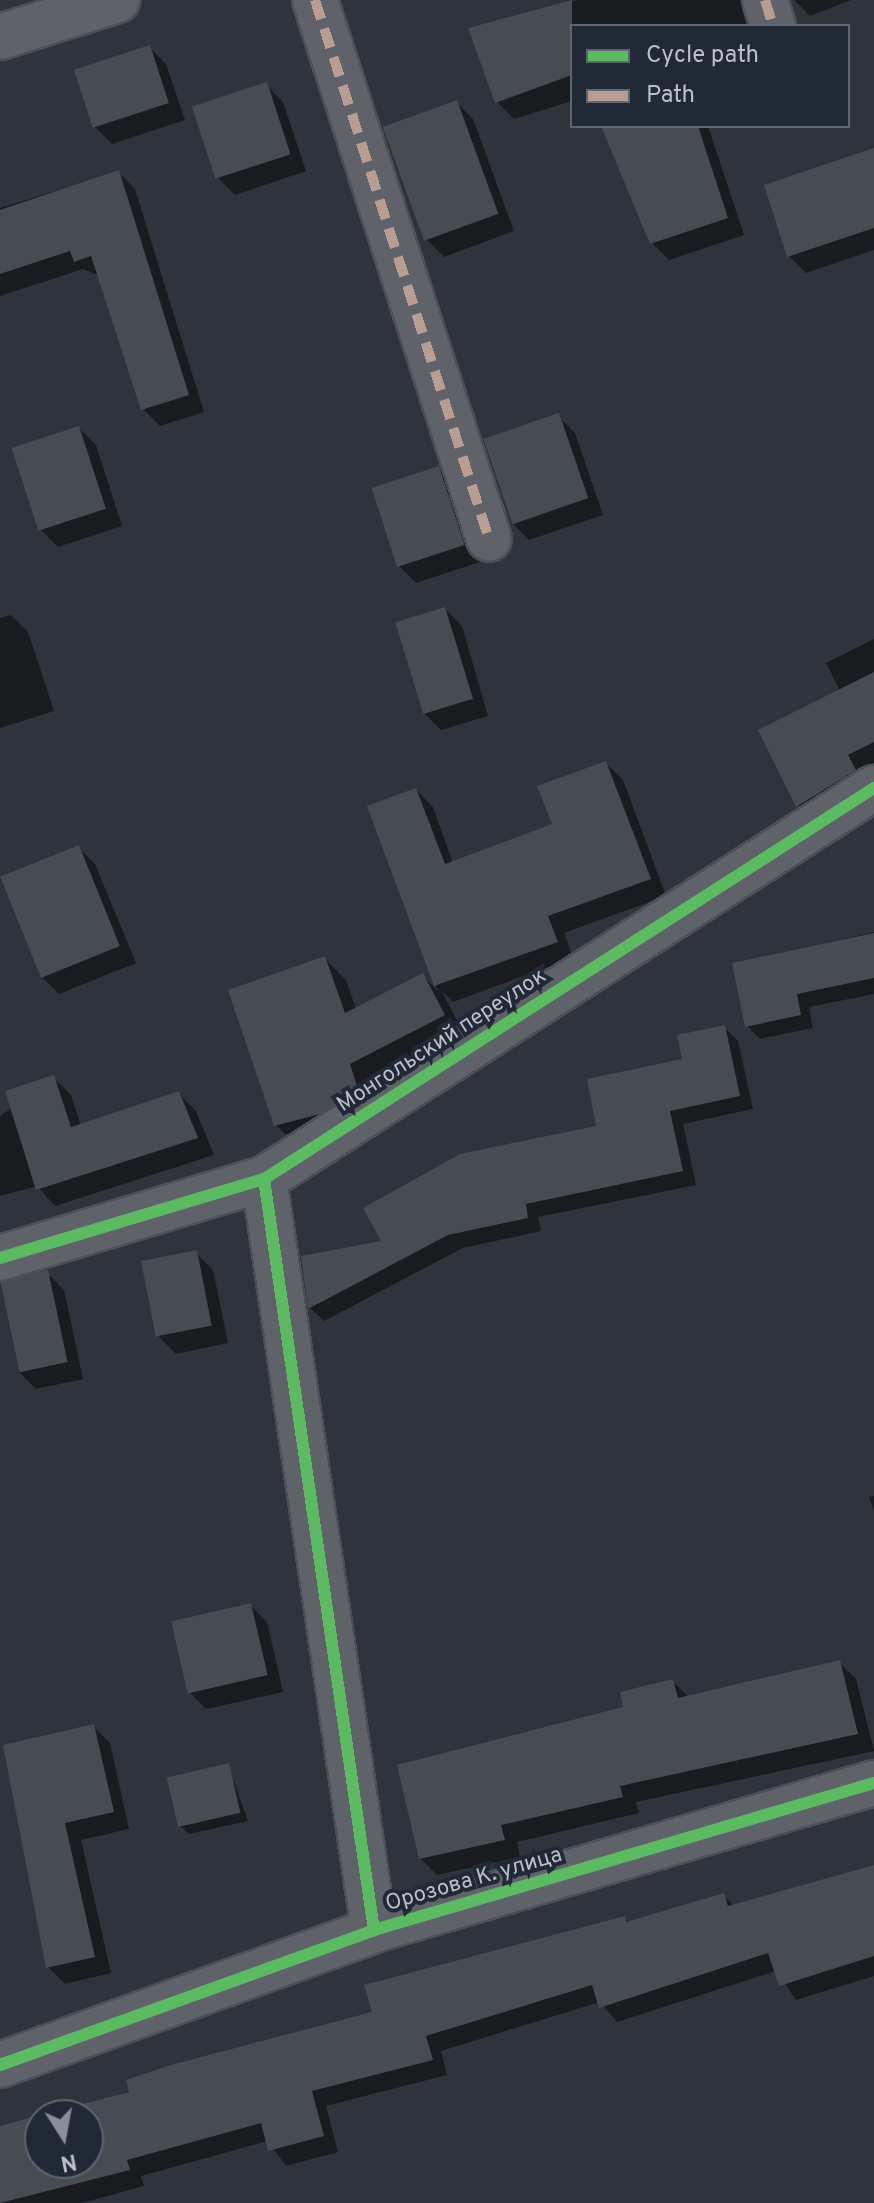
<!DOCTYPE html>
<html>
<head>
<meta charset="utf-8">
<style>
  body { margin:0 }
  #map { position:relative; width:874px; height:2203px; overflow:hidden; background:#2f333b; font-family:Overpass,sans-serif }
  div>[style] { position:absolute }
  .shadow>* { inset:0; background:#0007 }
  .building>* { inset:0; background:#474b52; transform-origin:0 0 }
  .roads { filter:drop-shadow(2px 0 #4c5056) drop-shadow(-2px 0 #4c5056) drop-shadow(0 2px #4c5056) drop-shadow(0 -2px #4c5056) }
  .minor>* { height:44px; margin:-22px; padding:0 22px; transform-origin:22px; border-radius:22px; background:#5f6269 }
  .tertiary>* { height:44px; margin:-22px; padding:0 22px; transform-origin:22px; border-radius:22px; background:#5f6269 }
  .quiet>* { height:10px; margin-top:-5px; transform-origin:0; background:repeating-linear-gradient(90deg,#b99d93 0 20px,transparent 0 30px) }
  .cycleway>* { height:12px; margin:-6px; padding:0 6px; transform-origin:6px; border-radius:6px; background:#5cba63 }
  span { translate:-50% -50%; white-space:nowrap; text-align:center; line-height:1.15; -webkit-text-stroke:8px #212936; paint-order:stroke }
  .street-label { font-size:22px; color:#babfcb }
  .legend { position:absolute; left:570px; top:24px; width:280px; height:104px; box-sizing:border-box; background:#212936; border:2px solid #5e6572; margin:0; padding:10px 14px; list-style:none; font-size:24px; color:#babfcb }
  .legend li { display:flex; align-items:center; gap:16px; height:40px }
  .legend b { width:40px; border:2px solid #5e6572 }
  .north { position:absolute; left:24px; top:2099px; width:80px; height:80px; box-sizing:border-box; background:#212936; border:2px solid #5e6572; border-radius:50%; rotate:169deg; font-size:22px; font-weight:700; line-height:32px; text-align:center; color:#babfcb }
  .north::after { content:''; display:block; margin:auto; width:28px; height:36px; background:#898e99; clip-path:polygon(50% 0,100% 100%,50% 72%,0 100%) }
</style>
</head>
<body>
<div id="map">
  <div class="shadow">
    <div style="clip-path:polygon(578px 0,767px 0,759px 26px,572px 26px,572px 101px,514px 119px,497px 102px,470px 29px)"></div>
    <div style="clip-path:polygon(794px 0,851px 0,810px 16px)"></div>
    <div style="clip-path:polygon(149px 47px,166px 64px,185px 120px,112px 144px,95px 127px)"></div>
    <div style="clip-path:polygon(266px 85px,283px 102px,306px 171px,235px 195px,218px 178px)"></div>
    <div style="clip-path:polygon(456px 102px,473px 119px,514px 231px,444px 257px,427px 240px)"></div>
    <div style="clip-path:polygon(613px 126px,708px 126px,744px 235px,669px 260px,652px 243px)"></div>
    <div style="clip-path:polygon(874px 154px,874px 250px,806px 273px,789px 256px)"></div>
    <div style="clip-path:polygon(118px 172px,135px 189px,204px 412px,160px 426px,143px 409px,100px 276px,83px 269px,0 296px,0 208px)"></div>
    <div style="clip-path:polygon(558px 416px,575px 433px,603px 515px,529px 540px,512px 523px)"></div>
    <div style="clip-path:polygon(79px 428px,96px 445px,122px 526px,58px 547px,41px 530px)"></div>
    <div style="clip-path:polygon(439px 469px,456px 486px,480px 562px,416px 583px,399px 566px)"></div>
    <div style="clip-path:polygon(445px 609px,462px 626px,488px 716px,441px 730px,424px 713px)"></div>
    <div style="clip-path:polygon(11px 615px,28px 632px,54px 711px,0 728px,0 618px)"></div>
    <div style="clip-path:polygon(874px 639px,874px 767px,814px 822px,798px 805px,840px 691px,826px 663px)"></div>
    <div style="clip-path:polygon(606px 763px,623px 780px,666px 896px,564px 933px,573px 958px,453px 1002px,442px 991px,465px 1037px,298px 1147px,276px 1125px,324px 958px,346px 980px,356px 1009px,422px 975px,438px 991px,369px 807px,416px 790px,433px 807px,453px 863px,554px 825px)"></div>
    <div style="clip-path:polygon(78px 847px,95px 864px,136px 963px,59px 994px,42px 977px)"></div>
    <div style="clip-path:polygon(874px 932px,874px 994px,809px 1007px,813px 1028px,760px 1039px,747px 1026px,734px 965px)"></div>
    <div style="clip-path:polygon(724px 1027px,738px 1041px,753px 1109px,683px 1124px,696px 1185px,538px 1217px,541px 1231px,463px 1248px,324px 1321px,310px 1308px,384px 1242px,599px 1127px)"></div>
    <div style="clip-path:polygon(54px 1078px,71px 1095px,81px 1126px,179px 1094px,196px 1111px,214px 1155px,55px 1206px,37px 1186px,0 1196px,0 1116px)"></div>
    <div style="clip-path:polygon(196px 1253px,213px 1270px,228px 1343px,176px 1354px,159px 1337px)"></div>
    <div style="clip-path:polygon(47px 1273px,64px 1290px,83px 1379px,36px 1389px,19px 1372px)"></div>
    <div style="clip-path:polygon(874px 1496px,874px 1511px,869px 1497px)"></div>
    <div style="clip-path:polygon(250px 1605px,267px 1622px,283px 1692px,206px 1709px,189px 1692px)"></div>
    <div style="clip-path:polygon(839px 1662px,856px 1679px,874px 1751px,636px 1802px,639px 1813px,517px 1842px,520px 1857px,437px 1875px,420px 1858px,672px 1681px,689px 1697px)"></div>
    <div style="clip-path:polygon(93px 1726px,110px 1743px,129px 1829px,81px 1840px,111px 1973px,65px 1984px,48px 1967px,6px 1746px)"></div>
    <div style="clip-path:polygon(228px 1765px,248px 1821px,189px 1834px,180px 1826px)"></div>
    <div style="clip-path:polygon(874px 1865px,874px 1976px,796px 2000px,776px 1971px,617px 2022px,600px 2002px,441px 2051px,447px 2075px,326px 2106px,338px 2152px,286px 2166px,268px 2141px,141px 2176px,144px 2186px,82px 2203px,0 2203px,0 2131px,40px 2119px,40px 2163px,88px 2163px,88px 2115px,56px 2115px,374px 2013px,624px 1918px,629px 1923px,723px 1895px,734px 1906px)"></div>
  </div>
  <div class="building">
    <div style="clip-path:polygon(572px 0,572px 75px,495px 103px,468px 28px)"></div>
    <div style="left:150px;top:45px;width:61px;height:80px;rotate:72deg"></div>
    <div style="left:267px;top:82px;width:76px;height:79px;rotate:72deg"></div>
    <div style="left:457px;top:100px;width:121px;height:79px;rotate:70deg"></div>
    <div style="clip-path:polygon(601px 126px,698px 126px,728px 218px,650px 244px)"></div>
    <div style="clip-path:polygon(874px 148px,874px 228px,787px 257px,764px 185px)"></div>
    <div style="clip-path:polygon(119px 170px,189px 395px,141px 410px,91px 256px,74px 262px,70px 251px,0 274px,0 210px)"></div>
    <div style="left:559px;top:413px;width:90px;height:80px;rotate:71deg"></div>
    <div style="left:79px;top:426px;width:87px;height:71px;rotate:72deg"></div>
    <div style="left:439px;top:466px;width:83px;height:71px;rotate:72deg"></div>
    <div style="left:445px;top:607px;width:96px;height:52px;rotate:73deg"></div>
    <div style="clip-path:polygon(874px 672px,874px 742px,848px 755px,856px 770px,796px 807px,758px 730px)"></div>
    <div style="clip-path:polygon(606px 761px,651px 879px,548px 916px,558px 942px,434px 986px,367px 806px,416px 788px,445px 864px,552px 824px,537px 786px)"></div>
    <div style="left:79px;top:845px;width:109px;height:85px;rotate:68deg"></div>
    <div style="clip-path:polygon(874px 933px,874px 978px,797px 994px,801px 1015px,745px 1027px,732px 963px)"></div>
    <div style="clip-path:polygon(325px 956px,345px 1013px,423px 973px,445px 1015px,350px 1064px,358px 1089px,320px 1114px,274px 1126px,228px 990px)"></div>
    <div style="clip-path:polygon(725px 1025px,740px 1096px,670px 1111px,683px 1171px,526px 1204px,528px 1218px,448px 1235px,308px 1309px,301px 1256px,381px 1241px,363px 1208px,460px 1154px,596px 1126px,587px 1079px,682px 1059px,677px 1035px)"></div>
    <div style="clip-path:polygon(54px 1075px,71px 1127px,179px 1091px,198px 1138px,36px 1190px,5px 1091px)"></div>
    <div style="left:197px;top:1250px;width:77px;height:57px;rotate:79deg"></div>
    <div style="left:48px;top:1270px;width:94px;height:49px;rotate:78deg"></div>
    <div style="left:251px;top:1603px;width:74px;height:82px;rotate:77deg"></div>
    <div style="clip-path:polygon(840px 1660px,858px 1734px,620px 1786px,623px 1797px,501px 1825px,505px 1840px,419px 1859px,397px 1765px,623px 1707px,620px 1692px,673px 1679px,678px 1698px)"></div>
    <div style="clip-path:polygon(94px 1724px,114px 1812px,65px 1823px,95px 1957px,46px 1968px,3px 1745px)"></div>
    <div style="left:229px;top:1763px;width:51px;height:64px;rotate:77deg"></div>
    <div style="clip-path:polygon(874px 1865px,874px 1956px,779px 1986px,768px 1953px,599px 2008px,592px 1985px,426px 2036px,433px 2060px,312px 2091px,324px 2136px,268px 2151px,261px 2123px,127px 2160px,130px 2170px,0 2203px,0 2126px,40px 2115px,40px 2163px,88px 2163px,88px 2115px,41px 2115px,129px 2092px,126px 2080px,171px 2065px,372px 2012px,364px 1985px,625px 1916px,626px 1922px,724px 1893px,728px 1906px)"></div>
  </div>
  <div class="roads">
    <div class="minor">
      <div style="left:315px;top:0;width:566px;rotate:72.11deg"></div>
      <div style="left:765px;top:0;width:27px;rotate:73deg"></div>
      <div style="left:264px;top:1179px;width:759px;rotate:81.67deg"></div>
      <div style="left:0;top:1258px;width:276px;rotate:-16.7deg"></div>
      <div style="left:264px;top:1179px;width:725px;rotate:-32.66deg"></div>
      <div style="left:0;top:2065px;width:398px;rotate:-19.8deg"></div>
      <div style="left:374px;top:1930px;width:521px;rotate:-16.38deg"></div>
    </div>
    <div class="tertiary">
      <div style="left:0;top:37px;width:123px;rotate:-17.5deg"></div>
    </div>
  </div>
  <div class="quiet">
    <div style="left:315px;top:0;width:566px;rotate:72.11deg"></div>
    <div style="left:765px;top:0;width:27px;rotate:73deg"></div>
  </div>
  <div class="cycleway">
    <div style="left:264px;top:1179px;width:759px;rotate:81.67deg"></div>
    <div style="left:0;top:1258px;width:276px;rotate:-16.7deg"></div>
    <div style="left:264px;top:1179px;width:725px;rotate:-32.66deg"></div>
    <div style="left:0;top:2065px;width:398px;rotate:-19.8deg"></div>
    <div style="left:374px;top:1930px;width:521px;rotate:-16.38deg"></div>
  </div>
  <div class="street-label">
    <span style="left:442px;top:1041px;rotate:-33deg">Монгольский переулок</span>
    <span style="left:474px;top:1880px;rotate:-16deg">Орозова К. улица</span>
  </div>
  <ul class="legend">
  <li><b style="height:10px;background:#5cba63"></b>Cycle path</li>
  <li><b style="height:10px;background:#b99d93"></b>Path</li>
  </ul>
  <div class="north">N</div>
</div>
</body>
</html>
